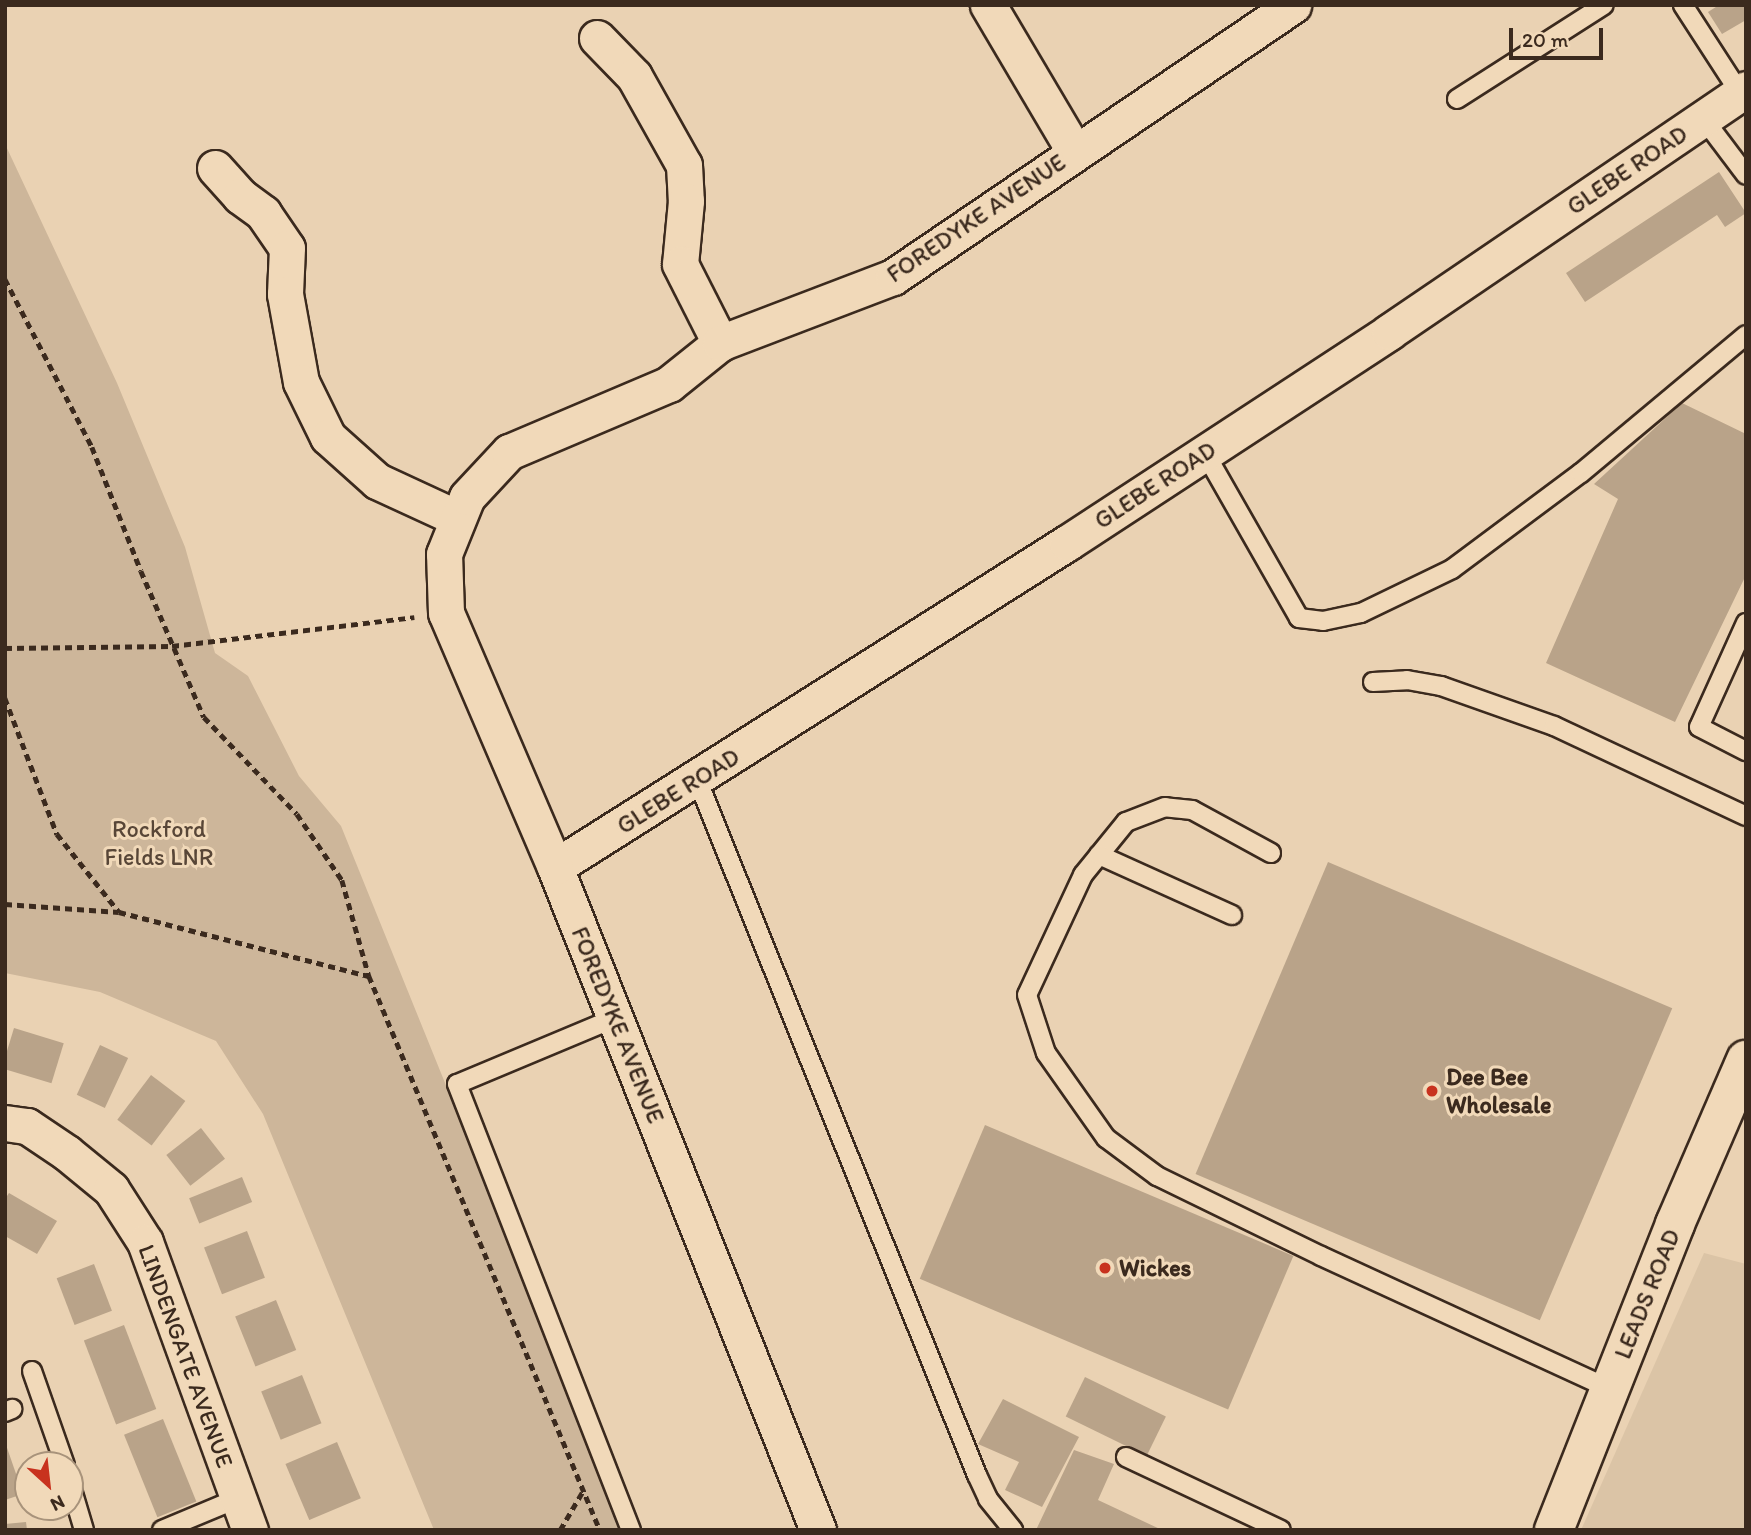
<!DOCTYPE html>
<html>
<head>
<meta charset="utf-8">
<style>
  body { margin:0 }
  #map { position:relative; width:1751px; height:1535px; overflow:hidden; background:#ead2b3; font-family:Itim,sans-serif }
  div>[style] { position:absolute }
  .built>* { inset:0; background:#dbc4a6 }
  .green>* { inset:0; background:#cdb69a }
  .building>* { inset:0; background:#b9a389; transform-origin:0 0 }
  .path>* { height:4.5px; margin-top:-2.25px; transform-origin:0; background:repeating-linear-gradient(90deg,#3b2a1e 0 7px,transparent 0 12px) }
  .roads { filter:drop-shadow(2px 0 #3b2a1e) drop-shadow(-2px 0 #3b2a1e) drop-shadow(0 2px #3b2a1e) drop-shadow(0 -2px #3b2a1e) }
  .service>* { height:18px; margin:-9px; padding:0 9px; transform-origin:9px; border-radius:9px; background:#f1d9b9 }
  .minor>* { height:35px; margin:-17.5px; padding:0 17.5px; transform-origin:17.5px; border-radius:17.5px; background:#f1d9b9 }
  .secondary>* { height:38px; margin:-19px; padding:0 19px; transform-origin:19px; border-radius:19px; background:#f1d9b9 }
  .dots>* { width:19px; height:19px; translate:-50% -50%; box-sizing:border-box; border:4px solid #f1d9b9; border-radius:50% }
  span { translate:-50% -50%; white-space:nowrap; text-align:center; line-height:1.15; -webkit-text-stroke:6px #f1d9b9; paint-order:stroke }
  .street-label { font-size:24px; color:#3b2a1e }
  .park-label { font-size:24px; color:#584637 }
  .poi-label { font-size:24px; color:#3b2a1e; font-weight:700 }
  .left { translate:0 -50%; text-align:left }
  .frame { position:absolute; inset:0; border:7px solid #3b2a1e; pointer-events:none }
  .north { position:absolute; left:14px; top:1451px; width:70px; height:70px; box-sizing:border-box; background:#f1d9b9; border:2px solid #a8937b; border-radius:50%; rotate:153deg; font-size:19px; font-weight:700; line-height:28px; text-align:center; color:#3b2a1e }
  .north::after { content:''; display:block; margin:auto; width:24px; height:32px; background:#c8321e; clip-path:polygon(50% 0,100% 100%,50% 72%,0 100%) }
  .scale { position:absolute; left:1509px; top:28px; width:94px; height:32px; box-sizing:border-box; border:4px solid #3b2a1e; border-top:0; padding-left:9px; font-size:21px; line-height:24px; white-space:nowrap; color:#3b2a1e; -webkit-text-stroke:5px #f1d9b9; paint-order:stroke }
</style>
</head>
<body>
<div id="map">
  <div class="built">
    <div style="clip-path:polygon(1704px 1253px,1746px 1264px,1746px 1530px,1581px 1530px)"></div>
  </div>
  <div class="green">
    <div style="clip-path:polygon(5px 144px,117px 383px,185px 547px,215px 653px,248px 676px,299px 776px,341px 826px,626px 1530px,434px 1530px,263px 1114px,216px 1041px,100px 992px,5px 973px)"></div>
  </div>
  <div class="building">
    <div style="clip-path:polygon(1719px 5px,1746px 5px,1746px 20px,1722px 34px,1708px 12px)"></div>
    <div style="clip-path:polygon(1719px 172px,1746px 213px,1725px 227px,1717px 215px,1585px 302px,1566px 273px)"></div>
    <div style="clip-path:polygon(1682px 403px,1746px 434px,1746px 575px,1675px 722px,1546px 663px,1618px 499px,1594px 484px)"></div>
    <div style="left:1328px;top:862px;width:374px;height:339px;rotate:23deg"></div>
    <div style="left:14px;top:1028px;width:52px;height:42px;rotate:17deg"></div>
    <div style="left:100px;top:1045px;width:31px;height:55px;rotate:25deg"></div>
    <div style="left:151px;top:1075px;width:43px;height:56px;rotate:37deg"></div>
    <div style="left:985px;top:1125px;width:335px;height:167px;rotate:23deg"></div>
    <div style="left:201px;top:1128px;width:39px;height:44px;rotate:52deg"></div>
    <div style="left:242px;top:1177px;width:27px;height:57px;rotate:68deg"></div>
    <div style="clip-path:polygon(9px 1193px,57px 1221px,37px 1254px,5px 1236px,5px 1199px)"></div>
    <div style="left:247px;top:1231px;width:50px;height:46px;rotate:69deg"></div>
    <div style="left:94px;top:1264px;width:50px;height:40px;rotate:69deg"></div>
    <div style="left:276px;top:1300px;width:54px;height:44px;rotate:68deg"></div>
    <div style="left:124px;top:1325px;width:90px;height:43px;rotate:69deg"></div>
    <div style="left:302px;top:1375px;width:52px;height:44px;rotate:68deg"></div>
    <div style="left:1085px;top:1377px;width:90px;height:44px;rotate:26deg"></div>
    <div style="clip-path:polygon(1003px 1399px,1079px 1437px,1042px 1507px,1005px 1490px,1019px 1462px,978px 1444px)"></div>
    <div style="left:163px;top:1419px;width:89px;height:42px;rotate:68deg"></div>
    <div style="clip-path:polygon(5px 1442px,23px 1494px,5px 1500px)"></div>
    <div style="left:337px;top:1442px;width:61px;height:56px;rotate:67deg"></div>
    <div style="clip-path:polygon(1074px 1450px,1114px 1464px,1098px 1500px,1162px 1530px,1036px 1530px)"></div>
    <div style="clip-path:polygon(26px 1522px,27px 1530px,5px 1530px,5px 1524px)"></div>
  </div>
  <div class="path">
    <div style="left:5px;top:279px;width:189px;rotate:62.6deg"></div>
    <div style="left:92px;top:447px;width:133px;rotate:68.4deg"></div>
    <div style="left:141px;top:571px;width:159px;rotate:66.7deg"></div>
    <div style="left:204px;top:717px;width:134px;rotate:46.2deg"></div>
    <div style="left:297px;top:814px;width:80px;rotate:55.7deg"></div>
    <div style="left:342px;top:880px;width:100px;rotate:74.3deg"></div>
    <div style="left:369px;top:976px;width:600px;rotate:67.37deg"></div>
    <div style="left:5px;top:648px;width:167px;rotate:-0.7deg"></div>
    <div style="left:172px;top:646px;width:244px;rotate:-6.8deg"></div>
    <div style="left:5px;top:698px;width:146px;rotate:69.1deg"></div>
    <div style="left:57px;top:834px;width:100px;rotate:51.5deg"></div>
    <div style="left:5px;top:904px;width:114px;rotate:4deg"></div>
    <div style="left:119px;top:912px;width:258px;rotate:14.4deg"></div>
    <div style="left:560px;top:1530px;width:45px;rotate:-59.5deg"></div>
  </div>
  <div class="roads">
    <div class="service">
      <div style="left:1683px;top:5px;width:105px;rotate:57.1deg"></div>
      <div style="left:1457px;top:99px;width:174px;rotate:-32.6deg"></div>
      <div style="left:1703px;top:118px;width:71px;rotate:53deg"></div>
      <div style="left:1205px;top:453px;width:190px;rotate:60.3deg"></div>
      <div style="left:1299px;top:618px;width:24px;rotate:7deg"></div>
      <div style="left:1323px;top:621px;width:39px;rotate:-12deg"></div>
      <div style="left:1361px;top:613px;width:101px;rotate:-25.8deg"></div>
      <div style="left:1452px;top:569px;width:161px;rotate:-36.7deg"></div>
      <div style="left:1581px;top:473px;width:215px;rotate:-39.9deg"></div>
      <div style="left:1746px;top:623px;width:114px;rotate:114.3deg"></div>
      <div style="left:1699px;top:727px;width:53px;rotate:27.1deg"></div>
      <div style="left:1373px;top:682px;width:34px;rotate:-3deg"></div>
      <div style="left:1407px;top:680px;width:35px;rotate:10deg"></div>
      <div style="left:1441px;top:686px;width:120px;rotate:19.5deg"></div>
      <div style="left:1554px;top:726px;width:212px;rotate:25.1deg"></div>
      <div style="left:697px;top:779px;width:750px;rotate:68.09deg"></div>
      <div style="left:977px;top:1475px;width:26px;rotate:65deg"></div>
      <div style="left:988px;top:1499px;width:40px;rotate:51deg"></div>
      <div style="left:1271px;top:853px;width:90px;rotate:-151.4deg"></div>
      <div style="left:1192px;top:810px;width:27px;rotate:-174deg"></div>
      <div style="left:1165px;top:807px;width:42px;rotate:159deg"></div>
      <div style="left:1126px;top:822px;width:68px;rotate:129.1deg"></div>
      <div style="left:1083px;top:875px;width:132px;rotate:115deg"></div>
      <div style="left:1027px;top:995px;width:61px;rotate:71.9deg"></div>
      <div style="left:1046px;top:1053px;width:104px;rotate:54.8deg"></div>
      <div style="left:1106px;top:1138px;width:64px;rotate:36.7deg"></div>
      <div style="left:1157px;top:1176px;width:182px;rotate:26deg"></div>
      <div style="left:1321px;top:1256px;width:318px;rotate:24.7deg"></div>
      <div style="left:1099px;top:855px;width:146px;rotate:24.3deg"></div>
      <div style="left:615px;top:1018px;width:171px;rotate:157.3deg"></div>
      <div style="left:457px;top:1084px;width:479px;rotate:68.7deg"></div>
      <div style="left:32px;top:1371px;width:100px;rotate:70.7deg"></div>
      <div style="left:5px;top:1412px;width:8px;rotate:-23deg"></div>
      <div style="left:1126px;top:1457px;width:171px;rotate:25.2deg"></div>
      <div style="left:70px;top:1483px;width:49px;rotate:73.4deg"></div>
      <div style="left:162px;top:1530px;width:83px;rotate:-22.6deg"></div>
    </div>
    <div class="minor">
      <div style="left:988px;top:5px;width:171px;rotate:59.4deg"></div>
      <div style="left:597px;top:38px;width:53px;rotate:45.8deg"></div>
      <div style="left:634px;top:76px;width:102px;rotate:60.7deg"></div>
      <div style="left:684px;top:165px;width:36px;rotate:87deg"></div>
      <div style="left:686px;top:201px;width:63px;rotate:95.4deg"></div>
      <div style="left:680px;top:264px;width:89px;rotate:63.1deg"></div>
      <div style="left:215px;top:168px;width:38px;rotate:48deg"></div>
      <div style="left:240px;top:196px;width:29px;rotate:36deg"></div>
      <div style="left:263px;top:213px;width:42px;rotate:55.6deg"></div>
      <div style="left:287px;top:248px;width:46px;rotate:92.5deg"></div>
      <div style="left:285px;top:294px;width:89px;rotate:79.7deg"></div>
      <div style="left:301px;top:382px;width:61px;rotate:63.9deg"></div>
      <div style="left:328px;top:437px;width:66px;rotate:41.9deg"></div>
      <div style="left:377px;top:481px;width:88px;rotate:24.8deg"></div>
      <div style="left:555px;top:867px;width:606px;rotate:-32.33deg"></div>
      <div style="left:1067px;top:543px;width:385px;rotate:-33.2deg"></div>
      <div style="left:1389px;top:332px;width:432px;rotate:-34.2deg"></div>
      <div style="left:5px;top:1123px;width:22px;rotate:8deg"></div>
      <div style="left:27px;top:1126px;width:48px;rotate:34deg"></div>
      <div style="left:67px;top:1153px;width:57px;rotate:39.3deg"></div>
      <div style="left:111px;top:1189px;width:63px;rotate:57.3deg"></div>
      <div style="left:145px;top:1242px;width:307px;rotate:70deg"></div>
      <div style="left:818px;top:1530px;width:713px;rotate:-111.64deg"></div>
      <div style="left:555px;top:867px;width:276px;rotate:-113.2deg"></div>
      <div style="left:446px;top:613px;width:59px;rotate:-91.9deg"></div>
      <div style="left:444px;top:554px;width:61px;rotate:-68deg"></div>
      <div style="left:467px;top:497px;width:62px;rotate:-47deg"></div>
      <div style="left:509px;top:452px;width:174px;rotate:-23deg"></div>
      <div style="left:669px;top:384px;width:65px;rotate:-38.8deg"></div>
      <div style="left:720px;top:343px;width:185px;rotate:-20.9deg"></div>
      <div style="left:893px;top:277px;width:484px;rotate:-34.2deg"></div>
    </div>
    <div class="secondary">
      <div style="left:1554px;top:1530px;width:329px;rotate:-68.4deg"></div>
      <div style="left:1675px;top:1224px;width:179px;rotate:-66.6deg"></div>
    </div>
  </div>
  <div class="dots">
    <div style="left:1432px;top:1091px;background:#c8321e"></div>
    <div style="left:1105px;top:1268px;background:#c8321e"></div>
  </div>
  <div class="street-label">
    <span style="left:1627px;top:170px;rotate:-34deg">GLEBE ROAD</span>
    <span style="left:976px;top:218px;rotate:-34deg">FOREDYKE AVENUE</span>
    <span style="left:1155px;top:485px;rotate:-33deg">GLEBE ROAD</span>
    <span style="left:678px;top:791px;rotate:-32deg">GLEBE ROAD</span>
    <span style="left:618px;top:1025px;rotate:68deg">FOREDYKE AVENUE</span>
    <span style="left:1647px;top:1294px;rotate:-68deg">LEADS ROAD</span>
    <span style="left:186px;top:1356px;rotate:70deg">LINDENGATE AVENUE</span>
  </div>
  <div class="park-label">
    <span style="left:159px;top:843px">Rockford<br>Fields LNR</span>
  </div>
  <div class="poi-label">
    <span class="left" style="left:1446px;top:1091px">Dee Bee<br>Wholesale</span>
    <span class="left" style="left:1119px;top:1268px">Wickes</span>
  </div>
  <div class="frame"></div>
  <div class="north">N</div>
  <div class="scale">20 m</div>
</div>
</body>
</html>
